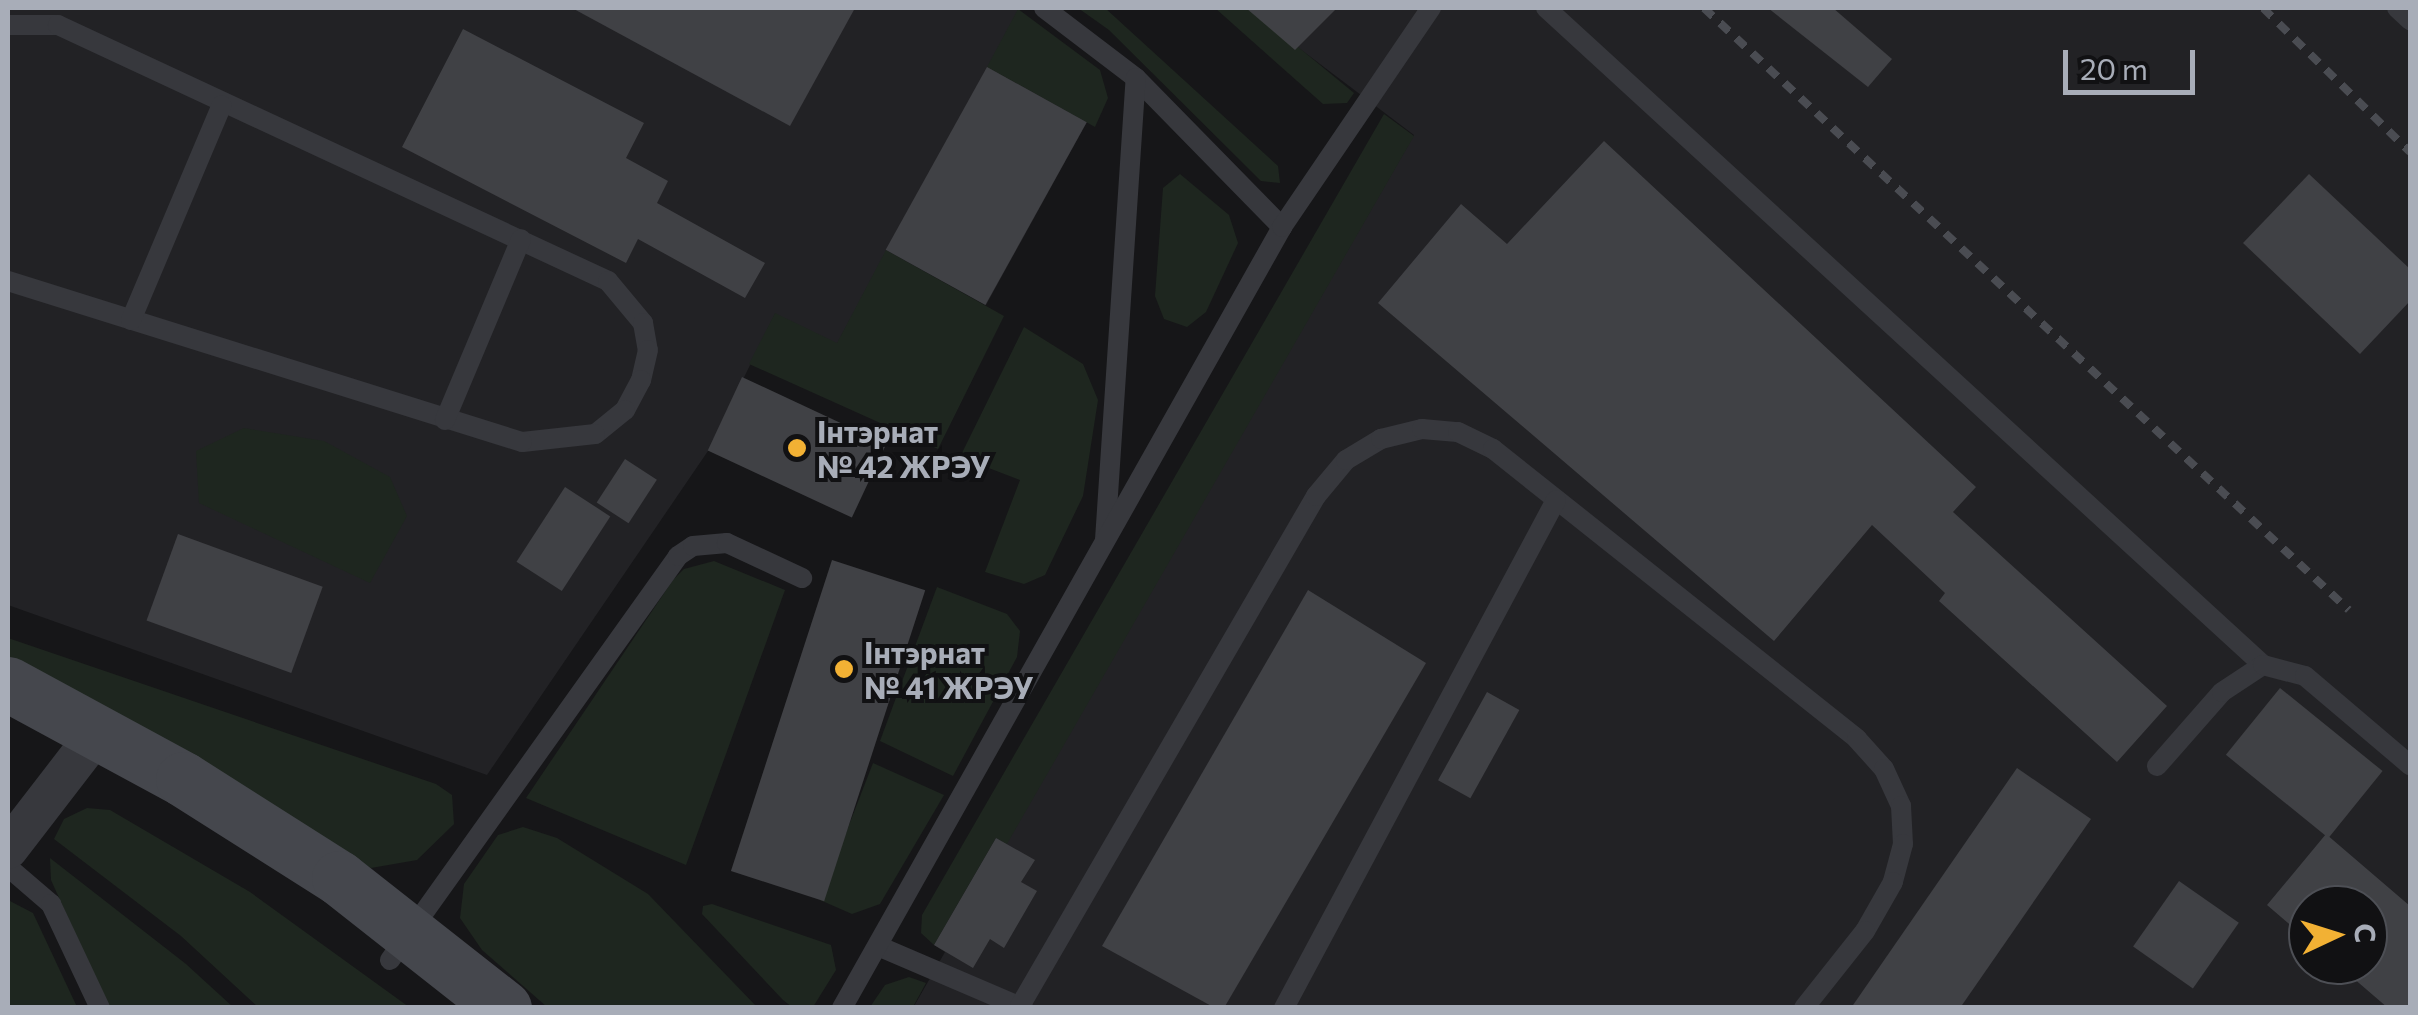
<!DOCTYPE html>
<html>
<head>
<meta charset="utf-8">
<style>
  body { margin:0 }
  #map { position:relative; width:2418px; height:1015px; overflow:hidden; background:#161618; font-family:Commissioner,sans-serif }
  div>[style] { position:absolute }
  .built>* { inset:0; background:#222225 }
  .green>* { inset:0; background:#1e261f }
  .building>* { inset:0; background:#404145; transform-origin:0 0 }
  .lane>* { height:20px; margin:-10px; padding:0 10px; transform-origin:10px; border-radius:10px; background:#37383d }
  .street>* { height:40px; margin:-20px; padding:0 20px; transform-origin:20px; border-radius:20px; background:#37383d }
  .secondary>* { height:55px; margin:-27.5px; padding:0 27.5px; transform-origin:27.5px; border-radius:27.5px; background:#45474d }
  .rail>* { height:8px; margin-top:-4px; transform-origin:0; background:repeating-linear-gradient(90deg,#4a4c52 0 12px,transparent 0 22px) }
  .dots>* { width:28px; height:28px; translate:-50% -50%; box-sizing:border-box; border:5px solid #111113; border-radius:50% }
  span { translate:-50% -50%; white-space:nowrap; text-align:center; line-height:1.15; -webkit-text-stroke:8px #111113; paint-order:stroke }
  .poi-label { font-size:30px; color:#a8adb8; font-weight:700 }
  .left { translate:0 -50%; text-align:left }
  .frame { position:absolute; inset:0; border:10px solid #a8adb8; pointer-events:none }
  .north { position:absolute; left:2288px; top:885px; width:100px; height:100px; box-sizing:border-box; background:#111113; border:2px solid #4d4f55; border-radius:50%; rotate:86deg; font-size:28px; font-weight:700; line-height:40px; text-align:center; color:#a8adb8 }
  .north::after { content:''; display:block; margin:auto; width:35px; height:45px; background:#f2b134; clip-path:polygon(50% 0,100% 100%,50% 72%,0 100%) }
  .scale { position:absolute; left:2063px; top:50px; width:132px; height:45px; box-sizing:border-box; border:5px solid #a8adb8; border-top:0; padding-left:12px; font-size:30px; line-height:35px; white-space:nowrap; color:#a8adb8; -webkit-text-stroke:8px #111113; paint-order:stroke }
</style>
</head>
<body>
<div id="map">
  <div class="built">
    <div style="clip-path:polygon(8px 8px,1019px 8px,988px 67px,1087px 122px,986px 305px,887px 250px,837px 344px,775px 314px,708px 451px,487px 775px,8px 605px)"></div>
    <div style="clip-path:polygon(evenodd,1246px 8px,2410px 8px,2410px 1007px,913px 1008px,945px 952px,934px 945px,997px 837px,1006px 843px,1414px 135px,1246px 8px,2308px 905px,2368px 905px,2368px 965px,2308px 965px,2308px 905px)"></div>
  </div>
  <div class="green">
    <div style="clip-path:polygon(1078px 8px,1105px 8px,1278px 166px,1280px 183px,1261px 181px,1109px 30px)"></div>
    <div style="clip-path:polygon(1215px 8px,1251px 8px,1354px 93px,1347px 103px,1323px 104px)"></div>
    <div style="clip-path:polygon(1018px 9px,1100px 70px,1108px 98px,1095px 127px,987px 67px)"></div>
    <div style="clip-path:polygon(1384px 114px,1414px 136px,1007px 844px,996px 838px,934px 945px,921px 933px,922px 915px)"></div>
    <div style="clip-path:polygon(1180px 174px,1229px 215px,1238px 243px,1206px 312px,1187px 327px,1164px 319px,1155px 296px,1163px 188px)"></div>
    <div style="clip-path:polygon(886px 250px,1004px 316px,938px 449px,749px 364px,775px 313px,837px 343px)"></div>
    <div style="clip-path:polygon(1024px 327px,1083px 364px,1098px 400px,1083px 496px,1045px 575px,1024px 584px,985px 572px,1020px 480px,960px 457px)"></div>
    <div style="clip-path:polygon(244px 428px,324px 441px,390px 477px,407px 516px,370px 583px,199px 503px,196px 451px)"></div>
    <div style="clip-path:polygon(714px 561px,785px 590px,686px 865px,526px 798px,673px 580px,684px 569px)"></div>
    <div style="clip-path:polygon(937px 587px,1007px 614px,1020px 631px,1017px 657px,953px 776px,880px 741px)"></div>
    <div style="clip-path:polygon(8px 638px,436px 784px,452px 795px,454px 824px,417px 860px,371px 868px,8px 662px)"></div>
    <div style="clip-path:polygon(873px 763px,944px 795px,880px 904px,852px 914px,820px 900px)"></div>
    <div style="clip-path:polygon(87px 808px,110px 810px,250px 892px,409px 1007px,258px 1007px,181px 936px,54px 839px,64px 819px)"></div>
    <div style="clip-path:polygon(523px 827px,557px 838px,648px 894px,757px 1007px,547px 1007px,482px 950px,460px 918px,464px 884px,498px 835px)"></div>
    <div style="clip-path:polygon(50px 858px,186px 964px,233px 1007px,108px 1007px,51px 880px)"></div>
    <div style="clip-path:polygon(8px 900px,33px 913px,77px 1007px,8px 1007px)"></div>
    <div style="clip-path:polygon(712px 904px,831px 945px,836px 970px,813px 1007px,792px 1007px,783px 1000px,702px 914px,703px 906px)"></div>
    <div style="clip-path:polygon(909px 977px,926px 983px,913px 1007px,870px 1007px,885px 985px)"></div>
  </div>
  <div class="building">
    <div style="clip-path:polygon(572px 8px,855px 8px,790px 126px)"></div>
    <div style="clip-path:polygon(1246px 8px,1337px 8px,1295px 50px)"></div>
    <div style="clip-path:polygon(1768px 8px,1833px 8px,1892px 59px,1868px 87px)"></div>
    <div style="clip-path:polygon(463px 29px,644px 123px,626px 158px,668px 181px,657px 203px,765px 263px,745px 298px,638px 239px,626px 263px,402px 147px)"></div>
    <div style="left:987px;top:67px;width:114px;height:209px;rotate:29deg"></div>
    <div style="clip-path:polygon(1604px 141px,1976px 487px,1953px 512px,2167px 706px,2117px 762px,1939px 601px,1945px 593px,1872px 525px,1774px 641px,1378px 303px,1461px 204px,1507px 244px)"></div>
    <div style="clip-path:polygon(2309px 174px,2410px 269px,2410px 301px,2360px 354px,2243px 243px)"></div>
    <div style="left:742px;top:377px;width:159px;height:81px;rotate:25deg"></div>
    <div style="left:625px;top:459px;width:38px;height:52px;rotate:33deg"></div>
    <div style="left:565px;top:487px;width:54px;height:89px;rotate:33deg"></div>
    <div style="left:178px;top:534px;width:154px;height:92px;rotate:20deg"></div>
    <div style="left:832px;top:560px;width:98px;height:327px;rotate:18deg"></div>
    <div style="clip-path:polygon(1308px 590px,1426px 663px,1224px 1008px,1215px 1008px,1102px 946px)"></div>
    <div style="left:2280px;top:688px;width:132px;height:86px;rotate:39deg"></div>
    <div style="left:1487px;top:692px;width:37px;height:101px;rotate:29deg"></div>
    <div style="clip-path:polygon(2017px 768px,2091px 819px,1960px 1008px,1851px 1008px)"></div>
    <div style="clip-path:polygon(2326px 834px,2410px 906px,2410px 1008px,2388px 1008px,2338px 965px,2368px 965px,2368px 905px,2308px 905px,2308px 940px,2267px 905px)"></div>
    <div style="clip-path:polygon(996px 838px,1035px 860px,1021px 882px,1037px 891px,1004px 948px,990px 939px,973px 968px,934px 945px)"></div>
    <div style="left:2179px;top:881px;width:73px;height:80px;rotate:35deg"></div>
  </div>
  <div class="lane">
    <div style="left:1044px;top:8px;width:116px;rotate:37.3deg"></div>
    <div style="left:1136px;top:78px;width:209px;rotate:45.6deg"></div>
    <div style="left:1546px;top:8px;width:972px;rotate:42.5deg"></div>
    <div style="left:2397px;top:8px;width:18px;rotate:43deg"></div>
    <div style="left:8px;top:25px;width:50px"></div>
    <div style="left:58px;top:25px;width:607px;rotate:24.96deg"></div>
    <div style="left:608px;top:281px;width:55px;rotate:50.2deg"></div>
    <div style="left:643px;top:323px;width:27px;rotate:80deg"></div>
    <div style="left:648px;top:350px;width:31px;rotate:103deg"></div>
    <div style="left:641px;top:380px;width:34px;rotate:118deg"></div>
    <div style="left:625px;top:410px;width:38px;rotate:141deg"></div>
    <div style="left:595px;top:434px;width:73px;rotate:173.7deg"></div>
    <div style="left:522px;top:442px;width:539px;rotate:-162.61deg"></div>
    <div style="left:131px;top:320px;width:233px;rotate:-67.1deg"></div>
    <div style="left:445px;top:420px;width:196px;rotate:-67.2deg"></div>
    <div style="left:1105px;top:540px;width:463px;rotate:-86.2deg"></div>
    <div style="left:2157px;top:766px;width:98px;rotate:-48.7deg"></div>
    <div style="left:2222px;top:692px;width:49px;rotate:-33.4deg"></div>
    <div style="left:2263px;top:665px;width:43px;rotate:14.7deg"></div>
    <div style="left:2305px;top:676px;width:138px;rotate:40.3deg"></div>
    <div style="left:8px;top:867px;width:57px;rotate:40.7deg"></div>
    <div style="left:51px;top:904px;width:115px;rotate:64.8deg"></div>
    <div style="left:878px;top:946px;width:158px;rotate:23.2deg"></div>
    <div style="left:390px;top:960px;width:496px;rotate:-54.5deg"></div>
    <div style="left:678px;top:556px;width:18px;rotate:-34deg"></div>
    <div style="left:693px;top:546px;width:34px;rotate:-5deg"></div>
    <div style="left:727px;top:543px;width:83px;rotate:25deg"></div>
    <div style="left:1020px;top:1006px;width:590px;rotate:-59.87deg"></div>
    <div style="left:1316px;top:496px;width:47px;rotate:-50.2deg"></div>
    <div style="left:1346px;top:460px;width:41px;rotate:-31deg"></div>
    <div style="left:1381px;top:439px;width:42px;rotate:-13.7deg"></div>
    <div style="left:1422px;top:429px;width:36px;rotate:5deg"></div>
    <div style="left:1458px;top:432px;width:39px;rotate:26deg"></div>
    <div style="left:1493px;top:449px;width:465px;rotate:38.5deg"></div>
    <div style="left:1857px;top:739px;width:40px;rotate:48deg"></div>
    <div style="left:1884px;top:769px;width:41px;rotate:65.3deg"></div>
    <div style="left:1901px;top:806px;width:38px;rotate:87deg"></div>
    <div style="left:1903px;top:844px;width:39px;rotate:105deg"></div>
    <div style="left:1893px;top:882px;width:56px;rotate:119.7deg"></div>
    <div style="left:1865px;top:931px;width:98px;rotate:128.4deg"></div>
    <div style="left:842px;top:1008px;width:896px;rotate:-60.6deg"></div>
    <div style="left:1282px;top:227px;width:265px;rotate:-55.8deg"></div>
    <div style="left:1284px;top:1008px;width:576px;rotate:-61.83deg"></div>
  </div>
  <div class="street">
    <div style="left:8px;top:849px;width:148px;rotate:-52.4deg"></div>
  </div>
  <div class="secondary">
    <div style="left:8px;top:684px;width:199px;rotate:28.5deg"></div>
    <div style="left:183px;top:779px;width:185px;rotate:32.4deg"></div>
    <div style="left:339px;top:878px;width:210px;rotate:38.2deg"></div>
  </div>
  <div class="rail">
    <div style="left:1704px;top:8px;width:882px;rotate:43.03deg"></div>
    <div style="left:2263px;top:8px;width:206px;rotate:44.4deg"></div>
  </div>
  <div class="dots">
    <div style="left:797px;top:448px;background:#f2b134"></div>
    <div style="left:844px;top:669px;background:#f2b134"></div>
  </div>
  <div class="poi-label">
    <span class="left" style="left:817px;top:448px">Інтэрнат<br>№ 42 ЖРЭУ</span>
    <span class="left" style="left:864px;top:669px">Інтэрнат<br>№ 41 ЖРЭУ</span>
  </div>
  <div class="frame"></div>
  <div class="north">С</div>
  <div class="scale">20 m</div>
</div>
</body>
</html>
